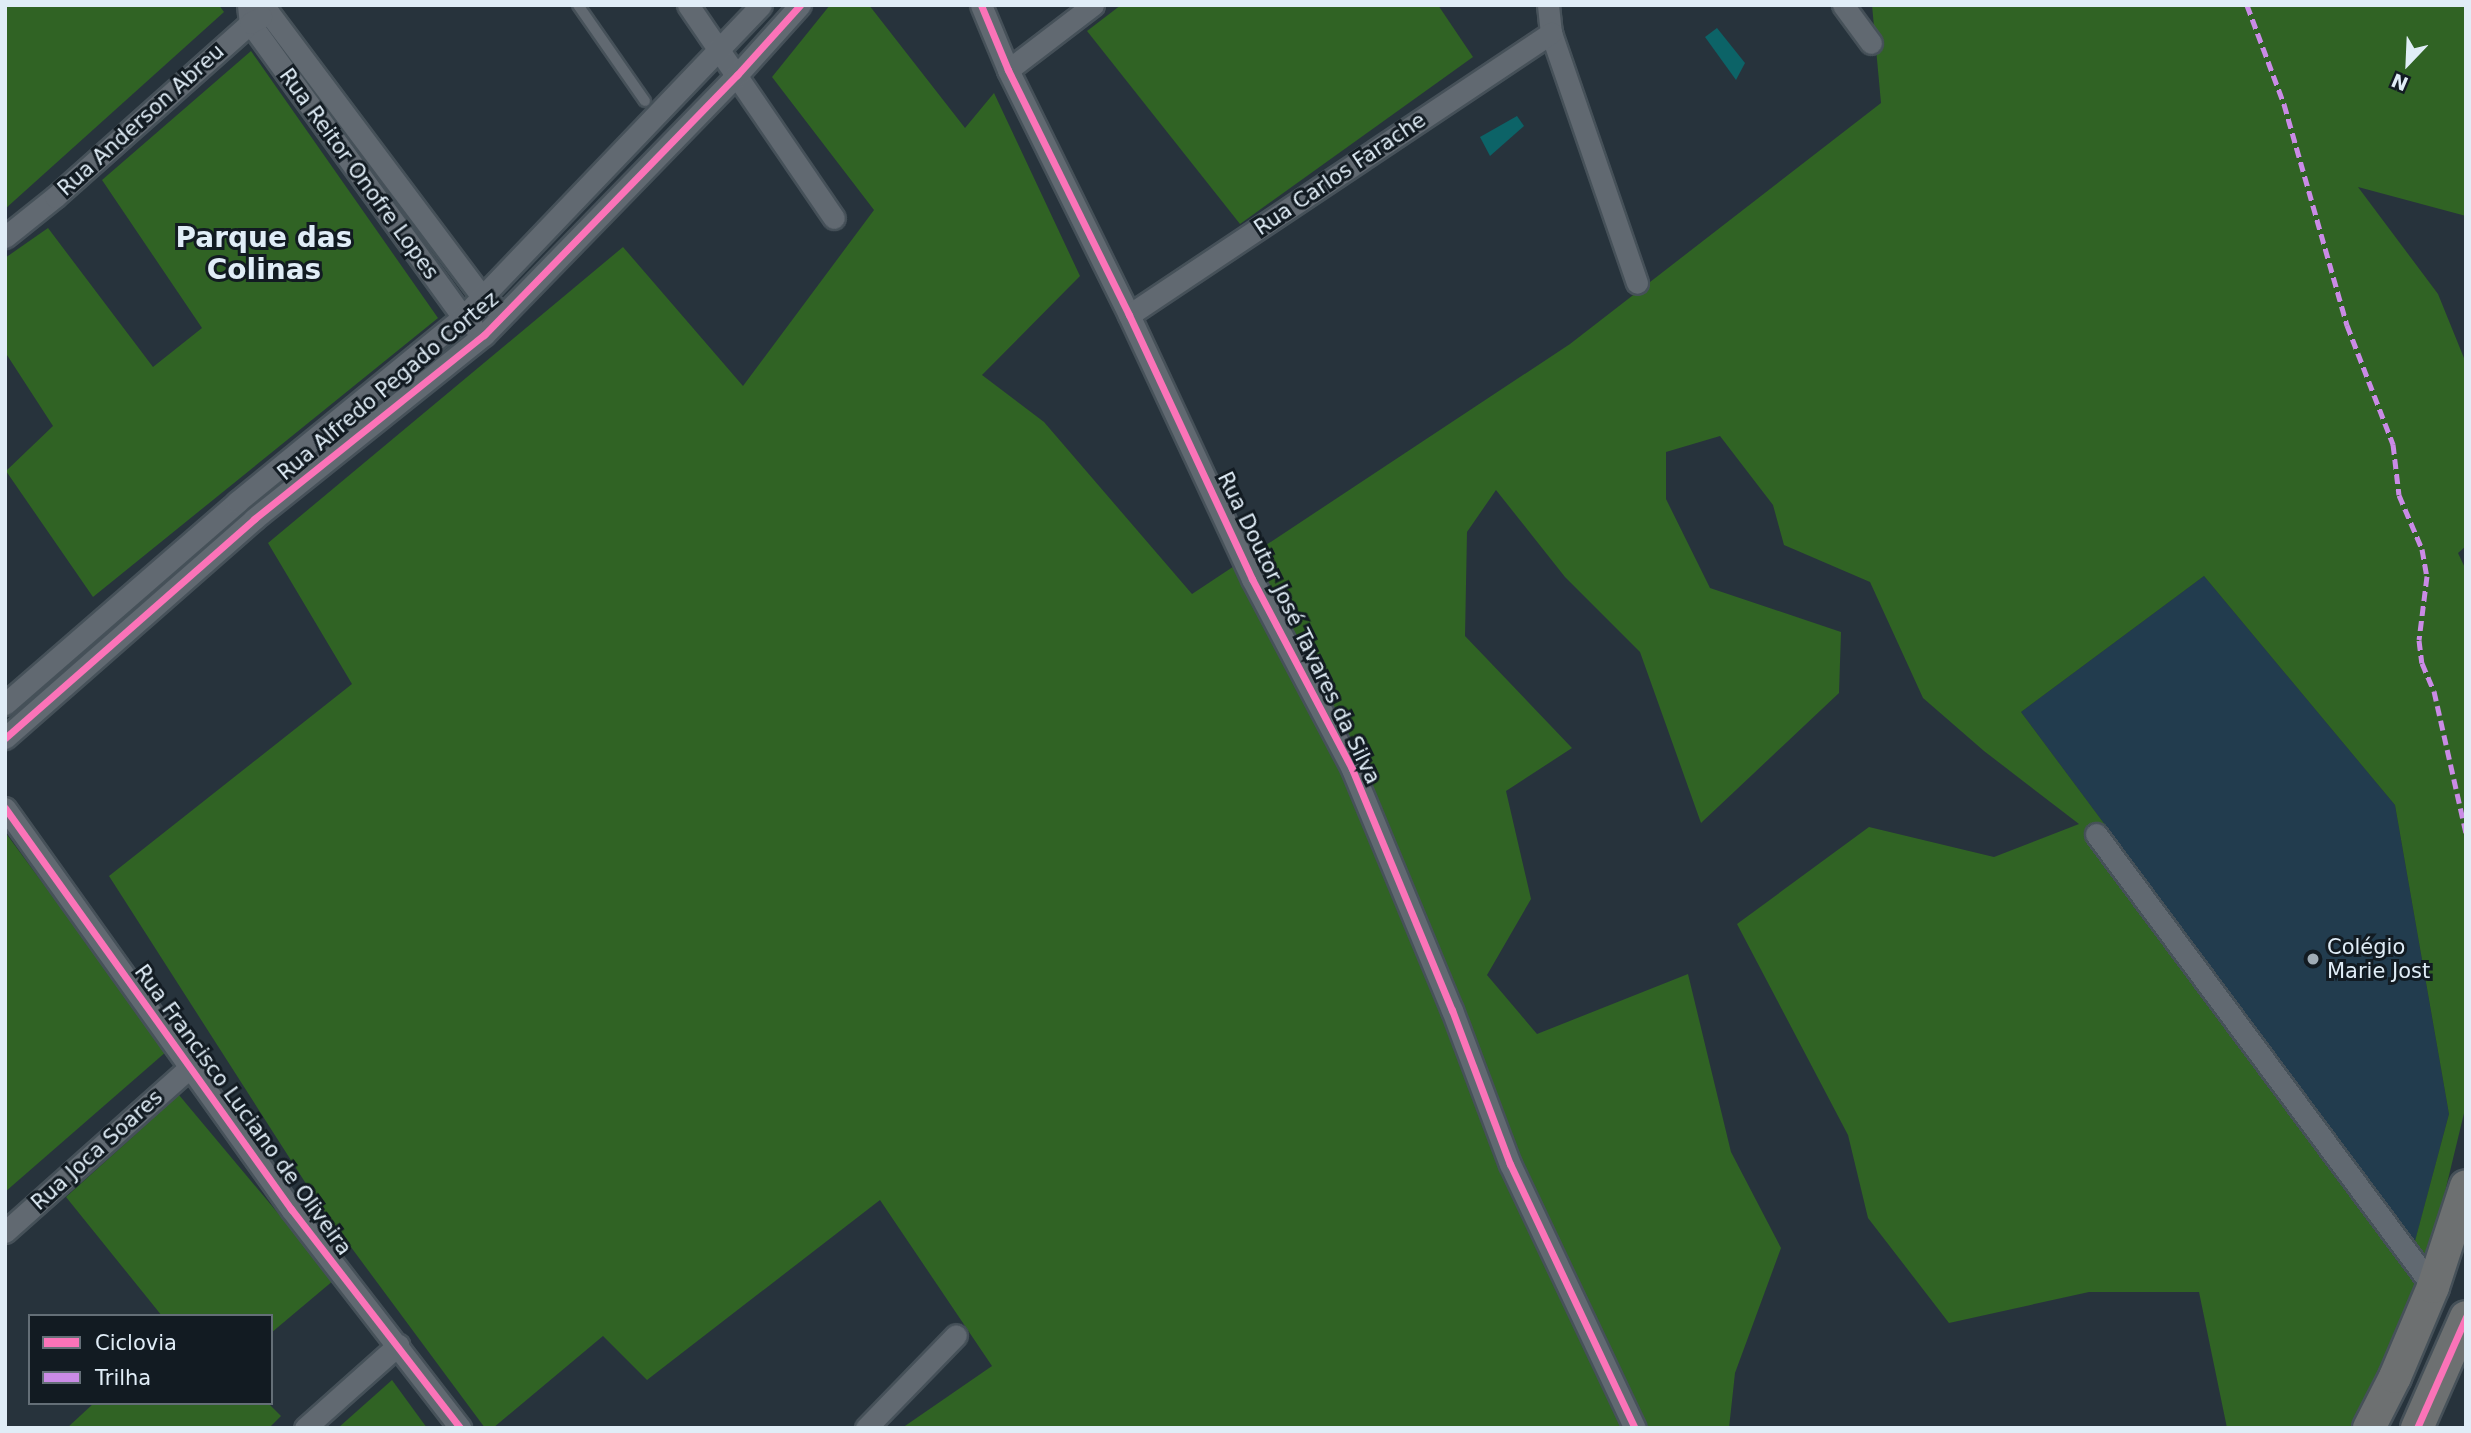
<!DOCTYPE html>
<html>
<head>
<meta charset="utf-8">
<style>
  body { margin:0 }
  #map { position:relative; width:2471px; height:1433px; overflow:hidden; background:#27333c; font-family:"DejaVu Sans",sans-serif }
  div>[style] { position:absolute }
  .built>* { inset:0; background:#223c4e }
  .green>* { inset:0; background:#306324 }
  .water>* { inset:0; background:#0c6367 }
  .roads { filter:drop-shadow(2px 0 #465159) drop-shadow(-2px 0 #465159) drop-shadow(0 2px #465159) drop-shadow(0 -2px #465159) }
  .lane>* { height:10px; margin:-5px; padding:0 5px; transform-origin:5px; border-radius:5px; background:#616971 }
  .street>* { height:21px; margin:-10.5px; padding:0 10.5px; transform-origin:10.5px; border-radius:10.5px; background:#616971 }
  .primary>* { height:32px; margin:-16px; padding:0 16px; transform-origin:16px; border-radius:16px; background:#6d7071 }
  .quiet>* { height:5px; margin-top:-2.5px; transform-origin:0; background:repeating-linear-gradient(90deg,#ca8be6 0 10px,transparent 0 15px) }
  .cycleway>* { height:7px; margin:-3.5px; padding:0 3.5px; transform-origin:3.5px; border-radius:3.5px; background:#fb73b8 }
  .dots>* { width:19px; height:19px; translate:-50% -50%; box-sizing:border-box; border:4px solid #121b22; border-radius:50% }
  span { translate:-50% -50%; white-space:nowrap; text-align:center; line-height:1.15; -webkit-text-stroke:6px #121b22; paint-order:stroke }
  .street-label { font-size:21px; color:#e0edf7 }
  .poi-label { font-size:21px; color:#e0edf7 }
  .left { translate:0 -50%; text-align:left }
  .district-label { font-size:28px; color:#e0edf7; font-weight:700 }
  .frame { position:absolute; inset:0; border:7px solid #e0edf7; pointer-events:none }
  .legend { position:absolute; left:28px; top:1314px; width:245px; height:91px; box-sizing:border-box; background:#121b22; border:2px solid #646f77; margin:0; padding:9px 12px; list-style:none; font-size:21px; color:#e0edf7 }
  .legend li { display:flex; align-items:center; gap:14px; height:35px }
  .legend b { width:35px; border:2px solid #646f77 }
  .north { position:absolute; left:2373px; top:28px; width:70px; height:70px; -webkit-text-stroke:5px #121b22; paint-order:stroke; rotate:203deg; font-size:19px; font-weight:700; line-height:28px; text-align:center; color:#e0edf7 }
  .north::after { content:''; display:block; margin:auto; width:24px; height:32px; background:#e0edf7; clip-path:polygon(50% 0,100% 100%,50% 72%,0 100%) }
</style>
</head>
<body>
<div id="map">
  <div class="built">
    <div style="clip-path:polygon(2204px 576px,2395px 805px,2449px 1114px,2415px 1242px,2021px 712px)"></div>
  </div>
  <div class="green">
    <div style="clip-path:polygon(5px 5px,219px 5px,224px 12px,5px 209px)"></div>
    <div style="clip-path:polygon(evenodd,830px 5px,869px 5px,965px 128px,994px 93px,1080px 276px,982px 375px,1044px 422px,1192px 594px,1570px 344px,1881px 103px,1872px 5px,2466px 5px,2466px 216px,2358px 187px,2438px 294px,2466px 363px,2466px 546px,2458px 553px,2466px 570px,2466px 1105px,2429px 1258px,2386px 1368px,2350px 1428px,2227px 1428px,2199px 1292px,2089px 1292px,1949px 1323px,1868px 1218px,1848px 1135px,1737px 924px,1869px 827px,1994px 857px,2079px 824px,1984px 751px,1923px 698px,1870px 582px,1784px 545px,1773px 505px,1720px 436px,1666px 452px,1666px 499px,1710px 588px,1841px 632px,1839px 693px,1701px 823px,1640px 652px,1565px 577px,1496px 490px,1467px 532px,1465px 636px,1572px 748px,1506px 791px,1531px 899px,1487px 975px,1537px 1034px,1688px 974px,1731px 1152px,1781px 1248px,1735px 1373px,1729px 1428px,902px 1428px,992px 1366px,880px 1200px,647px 1380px,603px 1336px,493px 1428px,485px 1428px,319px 1204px,109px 876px,352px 684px,268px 543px,623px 247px,743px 386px,874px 210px,772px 77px,830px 5px,2204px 576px,2395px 805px,2449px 1114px,2415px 1241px,2021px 712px,2204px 576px)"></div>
    <div style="clip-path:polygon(1121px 5px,1438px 5px,1473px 57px,1240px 224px,1087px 31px)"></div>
    <div style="clip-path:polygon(251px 51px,438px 318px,93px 597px,6px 471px,53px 426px,5px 352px,5px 258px,48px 228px,153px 367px,202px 328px,102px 180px)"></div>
    <div style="clip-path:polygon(5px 832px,167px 1051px,5px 1192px)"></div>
    <div style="clip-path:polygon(179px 1095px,334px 1280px,271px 1333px,271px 1316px,162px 1316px,66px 1197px)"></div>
    <div style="clip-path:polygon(392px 1380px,427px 1428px,338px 1428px)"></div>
    <div style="clip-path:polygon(94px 1403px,268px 1403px,281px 1416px,269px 1428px,67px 1428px)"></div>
  </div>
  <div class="water">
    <div style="clip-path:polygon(1717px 28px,1745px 63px,1736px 80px,1705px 37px)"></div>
    <div style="clip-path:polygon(1517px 116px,1524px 126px,1490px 156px,1480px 137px)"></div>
  </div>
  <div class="roads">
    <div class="lane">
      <div style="left:578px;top:5px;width:117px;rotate:55.1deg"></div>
    </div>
    <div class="street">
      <div style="left:248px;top:5px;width:18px;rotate:84deg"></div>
      <div style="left:250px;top:23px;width:363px;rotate:54.1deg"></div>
      <div style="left:463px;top:317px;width:12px;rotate:42deg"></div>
      <div style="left:255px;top:5px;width:16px;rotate:30deg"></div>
      <div style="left:269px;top:13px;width:356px;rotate:53.1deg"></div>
      <div style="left:483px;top:298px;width:14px;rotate:39deg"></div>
      <div style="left:688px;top:5px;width:258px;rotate:55.6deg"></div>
      <div style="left:981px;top:5px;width:70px;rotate:67.4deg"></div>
      <div style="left:1008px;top:70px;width:273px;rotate:63.7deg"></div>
      <div style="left:1129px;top:315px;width:291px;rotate:65deg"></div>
      <div style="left:1252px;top:579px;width:215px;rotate:62.2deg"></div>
      <div style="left:1352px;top:769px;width:261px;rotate:67.5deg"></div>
      <div style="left:1452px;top:1010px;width:165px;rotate:69.4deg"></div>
      <div style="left:1510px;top:1164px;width:292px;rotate:64.7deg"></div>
      <div style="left:1548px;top:5px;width:28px;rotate:84deg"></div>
      <div style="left:1551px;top:33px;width:264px;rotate:71deg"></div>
      <div style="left:1843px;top:5px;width:47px;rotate:53.6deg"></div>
      <div style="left:1008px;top:70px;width:107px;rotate:-37.4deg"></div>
      <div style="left:5px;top:237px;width:64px;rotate:-38.7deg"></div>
      <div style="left:55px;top:197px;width:261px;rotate:-41.7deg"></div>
      <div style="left:250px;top:23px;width:13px;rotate:-29deg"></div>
      <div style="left:1129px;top:315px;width:508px;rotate:-33.75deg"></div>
      <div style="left:5px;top:704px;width:308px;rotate:-41deg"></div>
      <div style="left:237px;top:502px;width:292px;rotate:-39.3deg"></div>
      <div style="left:463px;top:317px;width:431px;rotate:-46.3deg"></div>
      <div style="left:5px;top:738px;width:332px;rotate:-41.3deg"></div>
      <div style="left:254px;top:519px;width:295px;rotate:-38.7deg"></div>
      <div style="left:484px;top:335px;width:363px;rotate:-45.8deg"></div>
      <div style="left:737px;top:75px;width:94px;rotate:-48deg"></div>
      <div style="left:5px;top:808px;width:493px;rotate:54.5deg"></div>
      <div style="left:291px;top:1209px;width:277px;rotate:52.3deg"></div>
      <div style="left:2096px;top:834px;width:565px;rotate:53.35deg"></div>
      <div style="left:5px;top:1232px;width:246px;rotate:-41.7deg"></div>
      <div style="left:305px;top:1428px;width:125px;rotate:-41.7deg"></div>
      <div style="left:866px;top:1428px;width:129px;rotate:-45.9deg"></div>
    </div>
    <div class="primary">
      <div style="left:2369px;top:1428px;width:57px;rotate:-63deg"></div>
      <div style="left:2395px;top:1377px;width:98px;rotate:-67.1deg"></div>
      <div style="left:2433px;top:1287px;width:106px;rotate:-71.9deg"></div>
      <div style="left:2417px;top:1428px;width:121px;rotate:-66.2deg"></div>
    </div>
  </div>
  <div class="quiet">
    <div style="left:2247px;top:5px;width:106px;rotate:69.5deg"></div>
    <div style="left:2284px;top:104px;width:230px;rotate:74.1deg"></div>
    <div style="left:2347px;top:325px;width:128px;rotate:68.9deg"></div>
    <div style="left:2393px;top:444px;width:51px;rotate:83.3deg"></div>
    <div style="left:2399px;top:495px;width:59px;rotate:66.9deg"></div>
    <div style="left:2422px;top:549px;width:27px;rotate:80deg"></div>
    <div style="left:2427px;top:576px;width:64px;rotate:97.1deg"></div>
    <div style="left:2419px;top:640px;width:23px;rotate:83deg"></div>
    <div style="left:2422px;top:663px;width:30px;rotate:67deg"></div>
    <div style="left:2434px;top:691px;width:146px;rotate:77.3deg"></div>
  </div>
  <div class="cycleway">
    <div style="left:981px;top:5px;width:70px;rotate:67.4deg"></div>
    <div style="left:1008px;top:70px;width:273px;rotate:63.7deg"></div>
    <div style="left:1129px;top:315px;width:291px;rotate:65deg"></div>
    <div style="left:1252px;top:579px;width:215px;rotate:62.2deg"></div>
    <div style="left:1352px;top:769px;width:261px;rotate:67.5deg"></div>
    <div style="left:1452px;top:1010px;width:165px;rotate:69.4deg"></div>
    <div style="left:1510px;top:1164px;width:292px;rotate:64.7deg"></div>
    <div style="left:5px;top:738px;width:332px;rotate:-41.3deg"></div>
    <div style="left:254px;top:519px;width:295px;rotate:-38.7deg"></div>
    <div style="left:484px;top:335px;width:363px;rotate:-45.8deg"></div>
    <div style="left:737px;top:75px;width:94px;rotate:-48deg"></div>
    <div style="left:5px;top:808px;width:493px;rotate:54.5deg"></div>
    <div style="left:291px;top:1209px;width:277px;rotate:52.3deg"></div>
    <div style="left:2417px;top:1428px;width:121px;rotate:-66.2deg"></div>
  </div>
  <div class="dots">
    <div style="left:2313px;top:959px;background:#9facb6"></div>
  </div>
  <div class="street-label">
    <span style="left:141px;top:120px;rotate:-42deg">Rua Anderson Abreu</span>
    <span style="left:359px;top:174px;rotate:54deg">Rua Reitor Onofre Lopes</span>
    <span style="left:1340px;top:174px;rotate:-34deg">Rua Carlos Farache</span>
    <span style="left:388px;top:386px;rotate:-40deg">Rua Alfredo Pegado Cortez</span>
    <span style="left:1299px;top:628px;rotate:64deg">Rua Doutor José Tavares da Silva</span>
    <span style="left:243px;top:1110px;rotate:54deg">Rua Francisco Luciano de Oliveira</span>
    <span style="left:97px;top:1150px;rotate:-42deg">Rua Joca Soares</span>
  </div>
  <div class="poi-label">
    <span class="left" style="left:2327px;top:959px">Colégio<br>Marie Jost</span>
  </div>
  <div class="district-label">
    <span style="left:264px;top:254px">Parque das<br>Colinas</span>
  </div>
  <div class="frame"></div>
  <ul class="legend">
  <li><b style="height:9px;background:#fb73b8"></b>Ciclovia</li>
  <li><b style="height:9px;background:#ca8be6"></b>Trilha</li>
  </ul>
  <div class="north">N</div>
</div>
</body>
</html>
